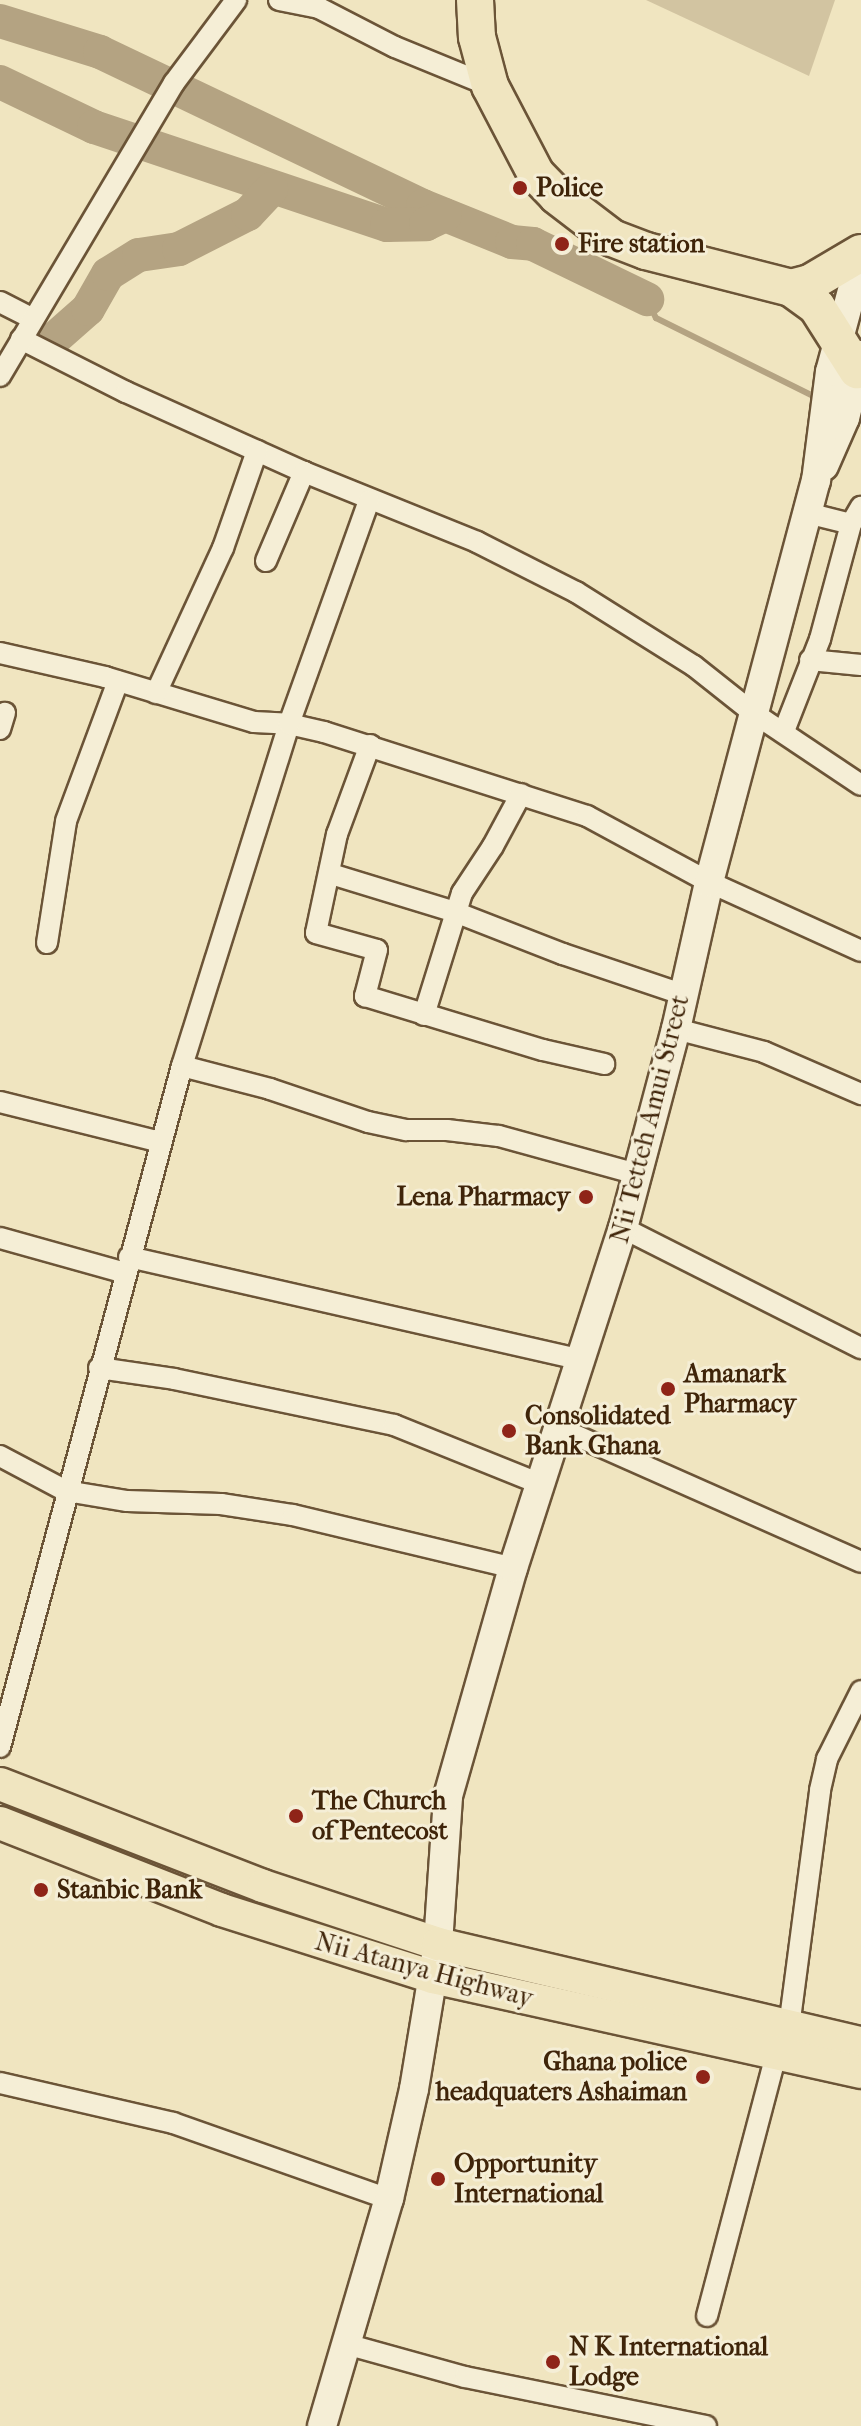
<!DOCTYPE html>
<html>
<head>
<meta charset="utf-8">
<style>
  body { margin:0 }
  #map { position:relative; width:861px; height:2426px; overflow:hidden; background:#f0e5c0; font-family:"IM FELL French Canon",serif }
  div>[style] { position:absolute }
  .green>* { inset:0; background:#d2c4a1 }
  .stream>* { height:6px; margin:-3px; padding:0 3px; transform-origin:3px; border-radius:3px; background:#b4a382 }
  .river>* { height:34px; margin:-17px; padding:0 17px; transform-origin:17px; border-radius:17px; background:#b4a382 }
  .roads { filter:drop-shadow(2px 0 #6b5437) drop-shadow(-2px 0 #6b5437) drop-shadow(0 2px #6b5437) drop-shadow(0 -2px #6b5437) }
  .street>* { height:20px; margin:-10px; padding:0 10px; transform-origin:10px; border-radius:10px; background:#f5eed6 }
  .secondary>* { height:28px; margin:-14px; padding:0 14px; transform-origin:14px; border-radius:14px; background:#f5eed6 }
  .primary>* { height:32px; margin:-16px; padding:0 16px; transform-origin:16px; border-radius:16px; background:#f0e5c0 }
  .highway>* { height:36px; margin:-18px; padding:0 18px; transform-origin:18px; border-radius:18px; background:#f0e5c0 }
  .dots>* { width:22px; height:22px; translate:-50% -50%; box-sizing:border-box; border:4px solid #f5eed6; border-radius:50% }
  span { translate:-50% -50%; white-space:nowrap; text-align:center; line-height:1.15; -webkit-text-stroke:6px #f5eed6; paint-order:stroke }
  .poi-label { font-size:26px; color:#3f2409; font-weight:700 }
  .left { translate:0 -50%; text-align:left }
  .right { translate:-100% -50%; text-align:right }
  .street-label { font-size:26px; color:#3f2409 }
</style>
</head>
<body>
<div id="map">
  <div class="green">
    <div style="clip-path:polygon(646px 0,835px 0,809px 76px)"></div>
  </div>
  <div class="stream">
    <div style="left:647px;top:299px;width:21px;rotate:65deg"></div>
    <div style="left:656px;top:318px;width:180px;rotate:26.4deg"></div>
  </div>
  <div class="river">
    <div style="left:0;top:21px;width:105px;rotate:17.2deg"></div>
    <div style="left:100px;top:52px;width:358px;rotate:25.5deg"></div>
    <div style="left:423px;top:206px;width:96px;rotate:22deg"></div>
    <div style="left:512px;top:242px;width:21px;rotate:5deg"></div>
    <div style="left:533px;top:244px;width:127px;rotate:25.8deg"></div>
    <div style="left:0;top:82px;width:104px;rotate:25.6deg"></div>
    <div style="left:94px;top:127px;width:309px;rotate:18.5deg"></div>
    <div style="left:387px;top:225px;width:39px;rotate:-1deg"></div>
    <div style="left:426px;top:224px;width:21px;rotate:-25deg"></div>
    <div style="left:54px;top:339px;width:45px;rotate:-41.4deg"></div>
    <div style="left:88px;top:309px;width:40px;rotate:-60.3deg"></div>
    <div style="left:108px;top:274px;width:36px;rotate:-32deg"></div>
    <div style="left:139px;top:255px;width:40px;rotate:-8.5deg"></div>
    <div style="left:179px;top:249px;width:77px;rotate:-26.9deg"></div>
    <div style="left:248px;top:214px;width:34px;rotate:-47deg"></div>
  </div>
  <div class="roads">
    <div class="street">
      <div style="left:279px;top:0;width:41px;rotate:11.3deg"></div>
      <div style="left:319px;top:8px;width:85px;rotate:27.2deg"></div>
      <div style="left:395px;top:47px;width:103px;rotate:22.3deg"></div>
      <div style="left:0;top:302px;width:35px;rotate:27deg"></div>
      <div style="left:21px;top:339px;width:118px;rotate:26.8deg"></div>
      <div style="left:126px;top:392px;width:195px;rotate:24.2deg"></div>
      <div style="left:304px;top:472px;width:187px;rotate:22deg"></div>
      <div style="left:477px;top:542px;width:111px;rotate:26.8deg"></div>
      <div style="left:576px;top:592px;width:139px;rotate:32.1deg"></div>
      <div style="left:694px;top:666px;width:74px;rotate:38.4deg"></div>
      <div style="left:752px;top:712px;width:131px;rotate:33.8deg"></div>
      <div style="left:0;top:376px;width:341px;rotate:-59.3deg"></div>
      <div style="left:174px;top:83px;width:104px;rotate:-53.2deg"></div>
      <div style="left:807px;top:513px;width:45px;rotate:14deg"></div>
      <div style="left:851px;top:524px;width:20px;rotate:-60deg"></div>
      <div style="left:266px;top:561px;width:97px;rotate:-66.9deg"></div>
      <div style="left:0;top:653px;width:108px;rotate:12.9deg"></div>
      <div style="left:105px;top:677px;width:156px;rotate:16.8deg"></div>
      <div style="left:254px;top:722px;width:35px;rotate:3deg"></div>
      <div style="left:289px;top:724px;width:36px;rotate:13deg"></div>
      <div style="left:324px;top:732px;width:276px;rotate:17.7deg"></div>
      <div style="left:587px;top:816px;width:139px;rotate:28.4deg"></div>
      <div style="left:709px;top:882px;width:167px;rotate:24.4deg"></div>
      <div style="left:810px;top:660px;width:51px;rotate:5.6deg"></div>
      <div style="left:156px;top:693px;width:160px;rotate:-65.2deg"></div>
      <div style="left:223px;top:548px;width:103px;rotate:-70.7deg"></div>
      <div style="left:0;top:729px;width:17px;rotate:-73deg"></div>
      <div style="left:784px;top:731px;width:99px;rotate:-68.6deg"></div>
      <div style="left:820px;top:639px;width:119px;rotate:-74.9deg"></div>
      <div style="left:370px;top:745px;width:95px;rotate:110.3deg"></div>
      <div style="left:337px;top:834px;width:101px;rotate:102deg"></div>
      <div style="left:316px;top:933px;width:63px;rotate:15.6deg"></div>
      <div style="left:377px;top:950px;width:48px;rotate:104.6deg"></div>
      <div style="left:365px;top:996px;width:186px;rotate:16.9deg"></div>
      <div style="left:543px;top:1050px;width:63px;rotate:12.9deg"></div>
      <div style="left:331px;top:874px;width:130px;rotate:17deg"></div>
      <div style="left:455px;top:912px;width:116px;rotate:21.3deg"></div>
      <div style="left:563px;top:954px;width:126px;rotate:18.6deg"></div>
      <div style="left:47px;top:943px;width:123px;rotate:-81.1deg"></div>
      <div style="left:66px;top:821px;width:149px;rotate:-69.6deg"></div>
      <div style="left:424px;top:1015px;width:128px;rotate:-72.7deg"></div>
      <div style="left:462px;top:893px;width:56px;rotate:-56.6deg"></div>
      <div style="left:493px;top:846px;width:59px;rotate:-61.7deg"></div>
      <div style="left:676px;top:1029px;width:91px;rotate:14.6deg"></div>
      <div style="left:764px;top:1052px;width:106px;rotate:23.4deg"></div>
      <div style="left:182px;top:1066px;width:91px;rotate:14.6deg"></div>
      <div style="left:270px;top:1089px;width:103px;rotate:18.6deg"></div>
      <div style="left:368px;top:1122px;width:39px;rotate:12deg"></div>
      <div style="left:406px;top:1130px;width:41px"></div>
      <div style="left:447px;top:1130px;width:52px;rotate:6.6deg"></div>
      <div style="left:499px;top:1136px;width:143px;rotate:15.4deg"></div>
      <div style="left:0;top:1102px;width:166px;rotate:14deg"></div>
      <div style="left:623px;top:1228px;width:267px;rotate:26.8deg"></div>
      <div style="left:0;top:1238px;width:130px;rotate:15.6deg"></div>
      <div style="left:129px;top:1257px;width:466px;rotate:12.8deg"></div>
      <div style="left:99px;top:1368px;width:76px;rotate:8.3deg"></div>
      <div style="left:174px;top:1379px;width:225px;rotate:11.8deg"></div>
      <div style="left:394px;top:1425px;width:158px;rotate:21.9deg"></div>
      <div style="left:561px;top:1429px;width:328px;rotate:23.9deg"></div>
      <div style="left:0;top:1456px;width:75px;rotate:27.9deg"></div>
      <div style="left:66px;top:1491px;width:62px;rotate:9.3deg"></div>
      <div style="left:127px;top:1501px;width:94px;rotate:1.8deg"></div>
      <div style="left:221px;top:1504px;width:73px;rotate:8.7deg"></div>
      <div style="left:293px;top:1515px;width:226px;rotate:13.5deg"></div>
      <div style="left:0;top:1747px;width:705px;rotate:-75.04deg"></div>
      <div style="left:182px;top:1066px;width:358px;rotate:-72.6deg"></div>
      <div style="left:289px;top:724px;width:237px;rotate:-70.3deg"></div>
      <div style="left:789px;top:2027px;width:239px;rotate:-82.5deg"></div>
      <div style="left:820px;top:1790px;width:32px;rotate:-77deg"></div>
      <div style="left:827px;top:1759px;width:76px;rotate:-63.4deg"></div>
      <div style="left:0;top:2083px;width:178px;rotate:13deg"></div>
      <div style="left:173px;top:2123px;width:229px;rotate:19.4deg"></div>
      <div style="left:707px;top:2316px;width:270px;rotate:-75.2deg"></div>
      <div style="left:346px;top:2344px;width:123px;rotate:15.5deg"></div>
      <div style="left:465px;top:2377px;width:246px;rotate:11.5deg"></div>
    </div>
    <div class="secondary">
      <div style="left:824px;top:466px;width:52px;rotate:-66.4deg"></div>
      <div style="left:845px;top:418px;width:65px;rotate:-75.7deg"></div>
      <div style="left:322px;top:2426px;width:237px;rotate:-73.6deg"></div>
      <div style="left:389px;top:2199px;width:113px;rotate:-77.2deg"></div>
      <div style="left:414px;top:2089px;width:147px;rotate:-80.6deg"></div>
      <div style="left:438px;top:1944px;width:148px;rotate:-86.1deg"></div>
      <div style="left:448px;top:1796px;width:237px;rotate:-74.1deg"></div>
      <div style="left:513px;top:1568px;width:357px;rotate:-72.1deg"></div>
      <div style="left:623px;top:1228px;width:206px;rotate:-75.1deg"></div>
      <div style="left:676px;top:1029px;width:151px;rotate:-77.3deg"></div>
      <div style="left:709px;top:882px;width:415px;rotate:-75.1deg"></div>
      <div style="left:816px;top:481px;width:110px;rotate:-82.7deg"></div>
      <div style="left:830px;top:372px;width:119px;rotate:-74.9deg"></div>
    </div>
    <div class="primary">
      <div style="left:0;top:1784px;width:282px;rotate:21.2deg"></div>
      <div style="left:263px;top:1886px;width:184px;rotate:18.3deg"></div>
      <div style="left:438px;top:1944px;width:434px;rotate:13.2deg"></div>
      <div style="left:0;top:1823px;width:238px;rotate:21.4deg"></div>
      <div style="left:222px;top:1910px;width:221px;rotate:17.6deg"></div>
      <div style="left:433px;top:1977px;width:438px;rotate:12.5deg"></div>
    </div>
    <div class="highway">
      <div style="left:475px;top:0;width:37px;rotate:87deg"></div>
      <div style="left:477px;top:37px;width:51px;rotate:75.1deg"></div>
      <div style="left:490px;top:86px;width:99px;rotate:62.4deg"></div>
      <div style="left:536px;top:174px;width:30px;rotate:46deg"></div>
      <div style="left:557px;top:196px;width:69px;rotate:37.4deg"></div>
      <div style="left:612px;top:238px;width:36px;rotate:21deg"></div>
      <div style="left:646px;top:251px;width:150px;rotate:14.3deg"></div>
      <div style="left:791px;top:288px;width:32px;rotate:36deg"></div>
      <div style="left:817px;top:307px;width:75px;rotate:57.6deg"></div>
      <div style="left:791px;top:288px;width:20px;rotate:-15deg"></div>
      <div style="left:810px;top:283px;width:59px;rotate:-30.5deg"></div>
    </div>
  </div>
  <div class="dots">
    <div style="left:520px;top:188px;background:#8f2418"></div>
    <div style="left:562px;top:244px;background:#8f2418"></div>
    <div style="left:586px;top:1197px;background:#8f2418"></div>
    <div style="left:668px;top:1389px;background:#8f2418"></div>
    <div style="left:509px;top:1431px;background:#8f2418"></div>
    <div style="left:296px;top:1816px;background:#8f2418"></div>
    <div style="left:41px;top:1890px;background:#8f2418"></div>
    <div style="left:703px;top:2077px;background:#8f2418"></div>
    <div style="left:438px;top:2179px;background:#8f2418"></div>
    <div style="left:553px;top:2362px;background:#8f2418"></div>
  </div>
  <div class="poi-label">
    <span class="left" style="left:536px;top:188px">Police</span>
    <span class="left" style="left:578px;top:244px">Fire station</span>
    <span class="right" style="left:570px;top:1197px">Lena Pharmacy</span>
    <span class="left" style="left:684px;top:1389px">Amanark<br>Pharmacy</span>
    <span class="left" style="left:525px;top:1431px">Consolidated<br>Bank Ghana</span>
    <span class="left" style="left:312px;top:1816px">The Church<br>of Pentecost</span>
    <span class="left" style="left:57px;top:1890px">Stanbic Bank</span>
    <span class="right" style="left:687px;top:2077px">Ghana police<br>headquaters Ashaiman</span>
    <span class="left" style="left:454px;top:2179px">Opportunity<br>International</span>
    <span class="left" style="left:569px;top:2362px">N K International<br>Lodge</span>
  </div>
  <div class="street-label">
    <span style="left:650px;top:1119px;rotate:-76deg">Nii Tetteh Amui Street</span>
    <span style="left:424px;top:1970px;rotate:15deg">Nii Atanya Highway</span>
  </div>
</div>
</body>
</html>
